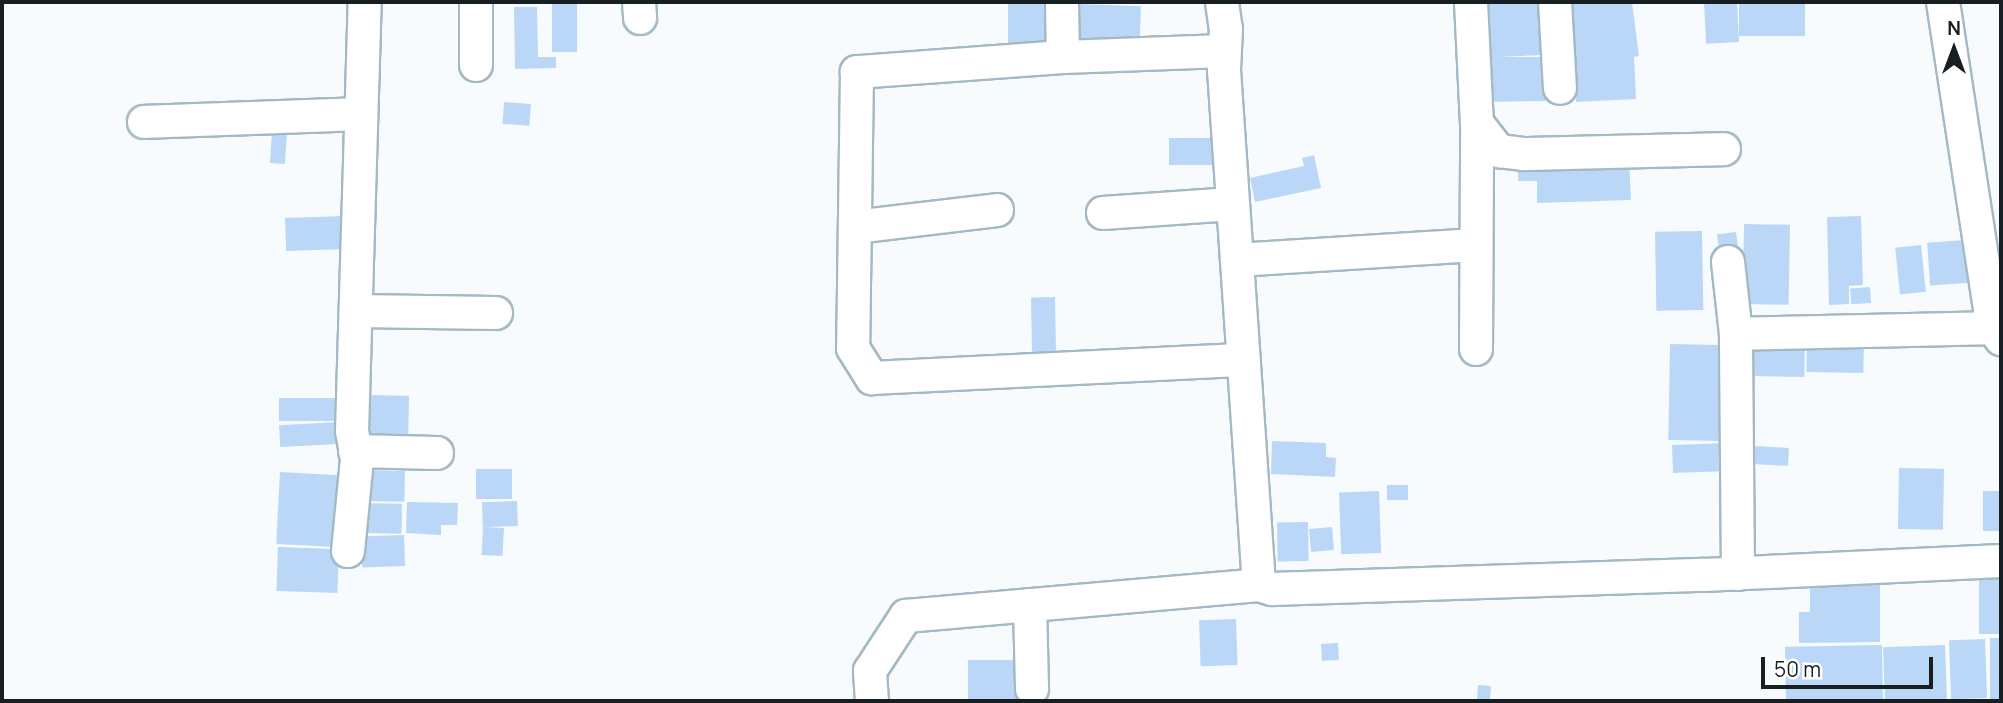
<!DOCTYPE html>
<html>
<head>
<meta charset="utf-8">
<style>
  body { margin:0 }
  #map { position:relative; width:2003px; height:703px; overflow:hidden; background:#f7fbfd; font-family:Manrope,sans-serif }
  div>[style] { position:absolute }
  .building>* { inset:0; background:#bbd7f8; transform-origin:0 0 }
  .roads { filter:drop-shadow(2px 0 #a4b9c3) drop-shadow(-2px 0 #a4b9c3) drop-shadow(0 2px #a4b9c3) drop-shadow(0 -2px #a4b9c3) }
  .minor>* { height:32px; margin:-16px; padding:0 16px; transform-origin:16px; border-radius:16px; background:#fff }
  span { translate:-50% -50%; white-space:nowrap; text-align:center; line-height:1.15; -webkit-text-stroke:5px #fff; paint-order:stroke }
  .frame { position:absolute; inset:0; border:4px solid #171f23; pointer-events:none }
  .north { position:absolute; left:1919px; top:14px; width:70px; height:70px; -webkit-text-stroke:5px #fff; paint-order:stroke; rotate:0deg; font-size:19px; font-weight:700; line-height:28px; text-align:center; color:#171f23 }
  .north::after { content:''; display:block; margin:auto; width:24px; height:32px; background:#171f23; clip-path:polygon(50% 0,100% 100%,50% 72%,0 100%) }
  .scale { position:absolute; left:1761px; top:657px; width:172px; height:32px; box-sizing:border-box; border:4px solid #171f23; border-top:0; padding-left:9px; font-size:21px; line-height:24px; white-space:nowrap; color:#171f23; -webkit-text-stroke:5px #fff; paint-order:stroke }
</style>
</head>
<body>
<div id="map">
  <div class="building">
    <div style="left:552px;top:2px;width:25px;height:50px"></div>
    <div style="left:1008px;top:2px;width:42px;height:47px"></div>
    <div style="clip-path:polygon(1479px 2px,1539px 2px,1541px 55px,1498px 57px,1545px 57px,1546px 101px,1483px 102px)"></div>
    <div style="clip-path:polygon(1572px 2px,1632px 2px,1639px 56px,1634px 57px,1636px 99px,1576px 102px)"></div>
    <div style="left:1737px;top:2px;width:40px;height:33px;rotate:87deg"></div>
    <div style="left:1739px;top:2px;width:66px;height:34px"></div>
    <div style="left:1080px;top:4px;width:61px;height:39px;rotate:2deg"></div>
    <div style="clip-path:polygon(514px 7px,537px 7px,538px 57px,556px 57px,556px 68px,515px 69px)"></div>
    <div style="left:504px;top:102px;width:27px;height:22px;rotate:4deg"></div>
    <div style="left:272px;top:133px;width:15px;height:30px;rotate:4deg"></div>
    <div style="left:1169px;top:138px;width:44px;height:27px"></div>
    <div style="clip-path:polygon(1314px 155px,1321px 188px,1255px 202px,1250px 178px,1304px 166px,1302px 158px)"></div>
    <div style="clip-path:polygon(1629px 159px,1631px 200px,1537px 203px,1537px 181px,1518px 181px,1518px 166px)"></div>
    <div style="left:344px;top:216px;width:33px;height:59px;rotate:88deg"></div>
    <div style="clip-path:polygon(1861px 216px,1863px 285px,1849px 286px,1849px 304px,1829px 305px,1827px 217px)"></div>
    <div style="left:1744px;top:224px;width:46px;height:80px;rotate:1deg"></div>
    <div style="left:1702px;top:231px;width:79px;height:47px;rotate:89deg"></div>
    <div style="left:1736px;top:232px;width:23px;height:19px;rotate:83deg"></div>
    <div style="left:1965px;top:240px;width:43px;height:38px;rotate:86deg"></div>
    <div style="left:1921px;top:245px;width:47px;height:26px;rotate:84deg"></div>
    <div style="left:1870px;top:287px;width:16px;height:20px;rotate:86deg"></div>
    <div style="left:1055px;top:297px;width:64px;height:24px;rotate:89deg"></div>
    <div style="left:1807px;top:336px;width:57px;height:36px;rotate:1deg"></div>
    <div style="left:1750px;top:338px;width:55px;height:38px;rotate:1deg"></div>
    <div style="left:1670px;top:344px;width:52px;height:96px;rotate:1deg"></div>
    <div style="left:364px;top:395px;width:45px;height:51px;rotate:1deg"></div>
    <div style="left:279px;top:398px;width:62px;height:23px"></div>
    <div style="left:339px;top:422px;width:22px;height:60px;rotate:87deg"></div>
    <div style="clip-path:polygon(1272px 441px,1326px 443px,1326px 457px,1336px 458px,1335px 477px,1271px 474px)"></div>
    <div style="left:1728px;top:443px;width:28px;height:56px;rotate:88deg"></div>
    <div style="left:1753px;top:446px;width:36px;height:18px;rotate:3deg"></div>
    <div style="left:1899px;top:468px;width:45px;height:61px;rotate:1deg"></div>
    <div style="left:512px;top:469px;width:30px;height:36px;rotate:90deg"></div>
    <div style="left:361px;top:470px;width:44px;height:31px;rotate:1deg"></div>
    <div style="left:280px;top:472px;width:60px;height:72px;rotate:3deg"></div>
    <div style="left:1387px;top:485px;width:21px;height:15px"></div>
    <div style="left:1379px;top:491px;width:62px;height:40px;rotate:88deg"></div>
    <div style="left:2001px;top:491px;width:40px;height:18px;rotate:90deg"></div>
    <div style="left:517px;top:501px;width:25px;height:35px;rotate:88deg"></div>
    <div style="clip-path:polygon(407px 502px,458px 503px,457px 525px,441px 525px,441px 535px,406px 533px)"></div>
    <div style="left:361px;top:503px;width:41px;height:30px;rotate:1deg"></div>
    <div style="left:1308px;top:522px;width:39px;height:31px;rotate:89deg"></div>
    <div style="left:483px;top:527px;width:21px;height:28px;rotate:3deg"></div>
    <div style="left:1332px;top:527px;width:23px;height:23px;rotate:85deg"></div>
    <div style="left:404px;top:535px;width:31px;height:43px;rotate:88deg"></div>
    <div style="left:278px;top:547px;width:61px;height:44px;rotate:2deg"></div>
    <div style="left:1979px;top:576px;width:22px;height:58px"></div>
    <div style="clip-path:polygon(1880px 584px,1880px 642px,1799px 643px,1799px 612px,1810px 612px,1810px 585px)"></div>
    <div style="left:1236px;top:619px;width:46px;height:37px;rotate:88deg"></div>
    <div style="left:1990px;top:638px;width:11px;height:61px"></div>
    <div style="left:1985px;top:639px;width:59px;height:36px;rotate:88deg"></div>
    <div style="left:1338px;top:643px;width:17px;height:17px;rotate:87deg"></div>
    <div style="left:1882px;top:645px;width:56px;height:97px;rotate:89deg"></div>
    <div style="left:1945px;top:645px;width:55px;height:62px;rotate:88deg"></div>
    <div style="left:1028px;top:660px;width:41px;height:60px;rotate:90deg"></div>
    <div style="left:1478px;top:685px;width:13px;height:16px;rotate:4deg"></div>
  </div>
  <div class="roads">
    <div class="minor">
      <div style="left:476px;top:2px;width:63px;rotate:90deg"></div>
      <div style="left:639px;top:2px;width:16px;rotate:86deg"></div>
      <div style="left:1062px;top:2px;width:55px;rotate:89deg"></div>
      <div style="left:1222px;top:2px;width:27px;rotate:82deg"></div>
      <div style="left:1226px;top:29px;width:41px;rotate:92.8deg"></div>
      <div style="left:1224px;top:70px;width:516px;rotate:86.11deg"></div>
      <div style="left:1471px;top:2px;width:121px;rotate:87.2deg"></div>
      <div style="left:1477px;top:123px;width:36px;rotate:52deg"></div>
      <div style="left:1499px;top:151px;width:24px;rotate:7deg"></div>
      <div style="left:1523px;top:154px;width:201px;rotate:-1.4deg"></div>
      <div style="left:1555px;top:2px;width:86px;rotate:86.7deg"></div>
      <div style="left:1943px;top:2px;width:330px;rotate:81.3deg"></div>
      <div style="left:1993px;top:328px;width:14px;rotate:54deg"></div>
      <div style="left:1224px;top:51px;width:161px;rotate:177.9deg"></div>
      <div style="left:1063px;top:57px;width:207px;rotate:175.8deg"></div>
      <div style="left:857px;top:72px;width:276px;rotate:90.8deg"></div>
      <div style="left:853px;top:348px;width:36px;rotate:58deg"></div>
      <div style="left:872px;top:378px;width:372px;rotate:-2.8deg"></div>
      <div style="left:144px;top:122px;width:217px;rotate:-2.1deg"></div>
      <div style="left:1103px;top:213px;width:130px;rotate:-4deg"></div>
      <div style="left:855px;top:227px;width:143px;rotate:-6.8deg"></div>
      <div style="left:1237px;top:260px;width:239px;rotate:-3.6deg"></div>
      <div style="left:1728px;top:262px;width:72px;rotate:83.7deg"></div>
      <div style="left:356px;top:311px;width:140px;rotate:0.8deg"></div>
      <div style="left:1476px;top:349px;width:226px;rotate:-89.7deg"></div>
      <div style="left:355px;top:451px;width:82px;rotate:1.4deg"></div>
      <div style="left:348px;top:551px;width:92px;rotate:-84.4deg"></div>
      <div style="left:357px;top:459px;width:28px;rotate:-100deg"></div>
      <div style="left:352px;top:431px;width:429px;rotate:-88.3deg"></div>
      <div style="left:1738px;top:574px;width:240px;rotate:-90.5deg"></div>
      <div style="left:1736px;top:334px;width:257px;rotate:-1.3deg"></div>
      <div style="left:1030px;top:605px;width:84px;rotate:88.6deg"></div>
      <div style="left:872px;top:701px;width:30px;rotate:-94deg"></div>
      <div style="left:870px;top:671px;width:66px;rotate:-56.8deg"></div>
      <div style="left:906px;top:616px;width:354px;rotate:-5deg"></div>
      <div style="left:1259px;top:585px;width:14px;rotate:17deg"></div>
      <div style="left:1272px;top:589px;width:432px;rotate:-1.9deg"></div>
      <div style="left:1704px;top:575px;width:297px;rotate:-2.7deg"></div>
    </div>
  </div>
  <div class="frame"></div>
  <div class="north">N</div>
  <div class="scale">50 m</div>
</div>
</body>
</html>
